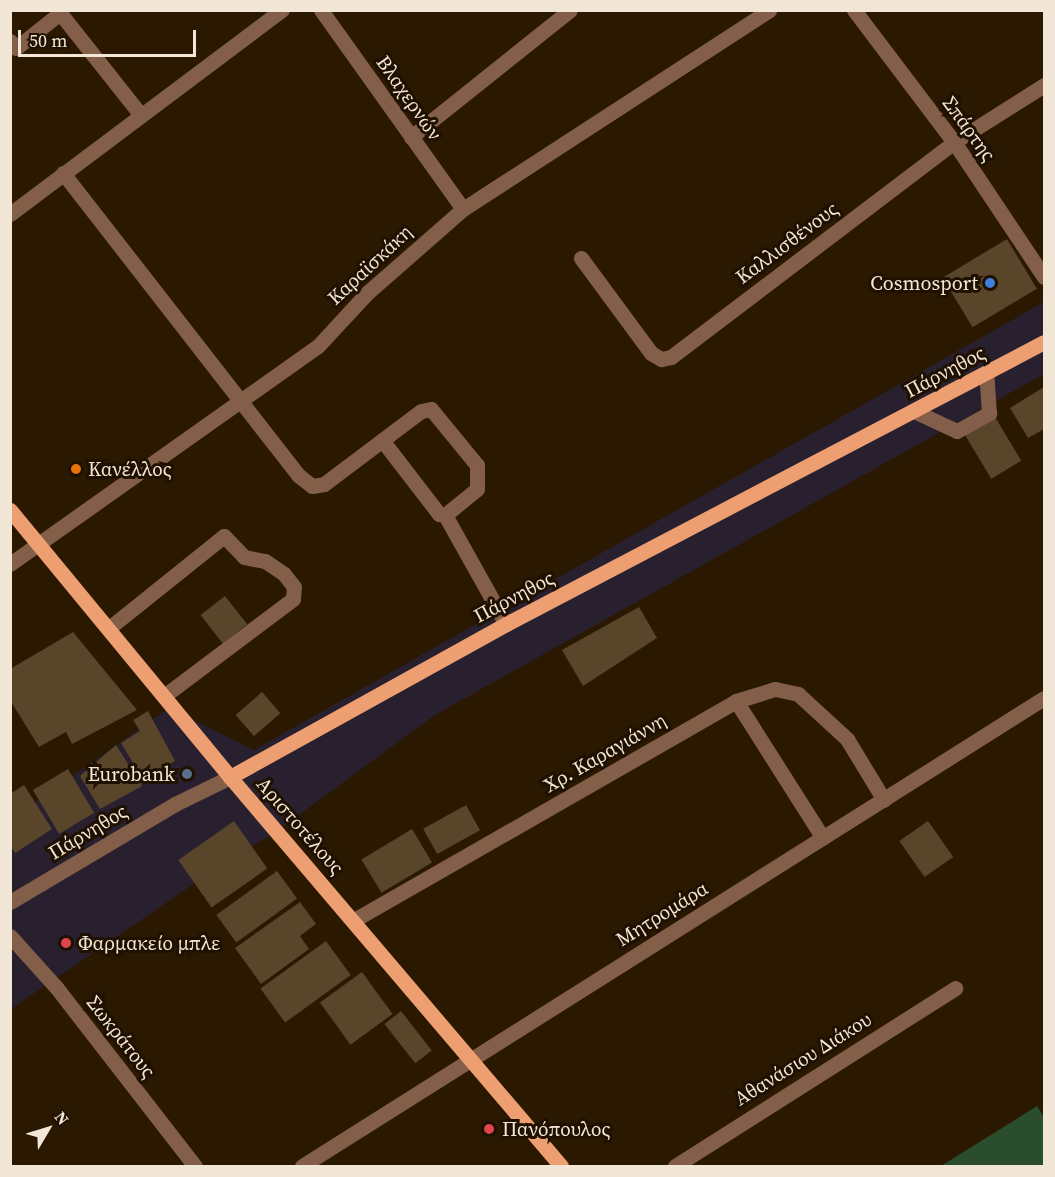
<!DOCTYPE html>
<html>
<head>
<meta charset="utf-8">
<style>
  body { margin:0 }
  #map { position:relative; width:1055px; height:1177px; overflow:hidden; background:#2a1900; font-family:"Source Serif 4",serif }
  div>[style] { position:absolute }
  .commercial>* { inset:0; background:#29202f }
  .green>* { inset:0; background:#2a4d2d }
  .building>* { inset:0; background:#58452a; transform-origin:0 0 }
  .minor>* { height:15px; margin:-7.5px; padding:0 7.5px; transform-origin:7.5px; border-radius:7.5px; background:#835e49 }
  .major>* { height:15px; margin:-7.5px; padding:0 7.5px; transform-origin:7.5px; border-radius:7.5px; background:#ed9f72 }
  .dots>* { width:16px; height:16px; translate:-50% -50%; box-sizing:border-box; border:3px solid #201000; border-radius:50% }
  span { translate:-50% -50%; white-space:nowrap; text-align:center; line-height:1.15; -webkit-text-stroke:6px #201000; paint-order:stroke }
  .street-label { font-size:20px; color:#f2e6d7 }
  .poi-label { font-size:20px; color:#f2e6d7 }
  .right { translate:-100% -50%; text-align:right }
  .left { translate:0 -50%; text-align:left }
  .frame { position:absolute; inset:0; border:12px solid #f2e6d7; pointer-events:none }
  .north { position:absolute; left:18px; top:1099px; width:60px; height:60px; -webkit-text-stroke:4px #201000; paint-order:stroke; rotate:52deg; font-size:16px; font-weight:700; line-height:24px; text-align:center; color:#f2e6d7 }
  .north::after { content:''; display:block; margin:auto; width:21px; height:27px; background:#f2e6d7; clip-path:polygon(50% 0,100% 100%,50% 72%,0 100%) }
  .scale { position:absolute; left:18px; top:30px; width:178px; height:27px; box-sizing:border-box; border:3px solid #f2e6d7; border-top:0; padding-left:8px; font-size:18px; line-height:21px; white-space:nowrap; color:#f2e6d7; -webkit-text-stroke:4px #201000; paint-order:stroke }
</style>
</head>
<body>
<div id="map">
  <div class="commercial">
    <div style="clip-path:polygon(1044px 302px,1044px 374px,435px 715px,270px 836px,233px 857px,11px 1009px,10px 820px,169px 708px,254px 750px)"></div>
  </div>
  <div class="green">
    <div style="clip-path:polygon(1037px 1106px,1044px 1117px,1044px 1166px,941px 1166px)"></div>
  </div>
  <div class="building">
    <div style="left:1007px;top:239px;width:58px;height:75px;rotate:59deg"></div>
    <div style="clip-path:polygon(1044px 387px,1044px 429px,1028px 438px,1010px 408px)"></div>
    <div style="left:995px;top:417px;width:51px;height:35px;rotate:59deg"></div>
    <div style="left:225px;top:596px;width:36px;height:31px;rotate:52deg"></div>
    <div style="clip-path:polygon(639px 607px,657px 638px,583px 686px,562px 650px)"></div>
    <div style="clip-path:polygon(73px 632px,137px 710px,72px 744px,66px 732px,39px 747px,10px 700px,10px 669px)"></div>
    <div style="left:262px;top:692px;width:28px;height:35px;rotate:49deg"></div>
    <div style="clip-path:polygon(148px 711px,175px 761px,144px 781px,121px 743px,140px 731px,133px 720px)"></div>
    <div style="clip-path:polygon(116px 745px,142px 786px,100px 809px,80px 776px)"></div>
    <div style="left:68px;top:769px;width:51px;height:41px;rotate:59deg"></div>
    <div style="clip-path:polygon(24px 785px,52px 829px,15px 853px,10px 845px,10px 794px)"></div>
    <div style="left:466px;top:805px;width:29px;height:49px;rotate:61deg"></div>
    <div style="left:234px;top:821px;width:58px;height:68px;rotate:55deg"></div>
    <div style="left:928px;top:821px;width:44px;height:35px;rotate:55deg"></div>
    <div style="left:412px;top:829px;width:39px;height:59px;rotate:59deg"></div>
    <div style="left:277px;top:871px;width:34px;height:75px;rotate:54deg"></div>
    <div style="clip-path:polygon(300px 902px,316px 924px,300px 936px,309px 949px,261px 984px,235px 948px)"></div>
    <div style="left:326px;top:941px;width:42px;height:81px;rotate:54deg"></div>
    <div style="left:362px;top:972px;width:52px;height:52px;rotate:54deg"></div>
    <div style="left:401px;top:1011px;width:50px;height:21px;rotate:52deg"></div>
  </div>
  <div class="minor">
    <div style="left:321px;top:10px;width:244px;rotate:54.5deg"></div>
    <div style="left:854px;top:10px;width:166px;rotate:52.9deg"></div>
    <div style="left:954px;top:142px;width:162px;rotate:56.3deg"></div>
    <div style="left:10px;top:41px;width:9px;rotate:49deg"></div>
    <div style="left:16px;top:48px;width:56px;rotate:-38.5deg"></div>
    <div style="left:60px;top:13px;width:129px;rotate:51.6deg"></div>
    <div style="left:411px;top:137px;width:203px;rotate:-38.6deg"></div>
    <div style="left:63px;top:173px;width:383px;rotate:52.1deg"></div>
    <div style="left:298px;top:475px;width:18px;rotate:38deg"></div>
    <div style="left:312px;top:486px;width:12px;rotate:-9deg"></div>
    <div style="left:324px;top:484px;width:121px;rotate:-37deg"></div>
    <div style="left:421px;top:411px;width:10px;rotate:-11deg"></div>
    <div style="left:431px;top:409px;width:72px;rotate:50.6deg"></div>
    <div style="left:477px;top:465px;width:24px;rotate:90deg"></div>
    <div style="left:477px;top:489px;width:41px;rotate:140.9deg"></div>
    <div style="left:445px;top:515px;width:6px;rotate:-171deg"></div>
    <div style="left:439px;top:514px;width:93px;rotate:-127.6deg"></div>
    <div style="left:10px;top:214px;width:340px;rotate:-36.9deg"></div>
    <div style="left:581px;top:258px;width:118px;rotate:53.6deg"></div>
    <div style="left:651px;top:353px;width:12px;rotate:31deg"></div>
    <div style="left:661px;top:359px;width:10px;rotate:-11deg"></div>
    <div style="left:671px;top:357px;width:355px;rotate:-37.2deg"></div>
    <div style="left:954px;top:142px;width:107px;rotate:-32.3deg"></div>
    <div style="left:916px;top:412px;width:45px;rotate:24.9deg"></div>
    <div style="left:957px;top:431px;width:37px;rotate:-29deg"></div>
    <div style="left:989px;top:413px;width:39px;rotate:-94deg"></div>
    <div style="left:445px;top:515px;width:125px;rotate:60.8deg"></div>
    <div style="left:10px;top:564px;width:377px;rotate:-35.3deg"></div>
    <div style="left:318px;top:346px;width:72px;rotate:-47.2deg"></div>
    <div style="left:367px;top:293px;width:128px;rotate:-41.2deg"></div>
    <div style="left:463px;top:209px;width:365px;rotate:-33deg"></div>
    <div style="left:109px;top:628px;width:147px;rotate:-38.7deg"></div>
    <div style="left:224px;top:536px;width:29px;rotate:46deg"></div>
    <div style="left:244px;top:557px;width:21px;rotate:11deg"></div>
    <div style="left:265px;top:561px;width:23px;rotate:34deg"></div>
    <div style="left:284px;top:574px;width:16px;rotate:52deg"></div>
    <div style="left:294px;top:587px;width:12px;rotate:95deg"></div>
    <div style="left:293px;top:599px;width:161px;rotate:143.1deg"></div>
    <div style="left:736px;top:701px;width:41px;rotate:-17.1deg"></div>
    <div style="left:775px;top:689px;width:24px;rotate:12deg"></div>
    <div style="left:798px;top:694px;width:67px;rotate:42.6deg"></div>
    <div style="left:847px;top:739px;width:71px;rotate:58.8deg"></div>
    <div style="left:10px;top:902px;width:192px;rotate:-30.7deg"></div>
    <div style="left:175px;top:804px;width:61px;rotate:-26.1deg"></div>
    <div style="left:354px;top:920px;width:440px;rotate:-29.8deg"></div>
    <div style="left:736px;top:701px;width:162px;rotate:57.6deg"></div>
    <div style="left:10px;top:936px;width:69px;rotate:48deg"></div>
    <div style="left:56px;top:987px;width:227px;rotate:52.2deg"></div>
    <div style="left:302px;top:1166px;width:877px;rotate:-32.24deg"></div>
    <div style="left:675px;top:1166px;width:332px;rotate:-32.4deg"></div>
  </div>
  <div class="major">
    <div style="left:10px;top:510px;width:346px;rotate:50.5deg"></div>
    <div style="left:230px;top:777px;width:511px;rotate:49.61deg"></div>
    <div style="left:230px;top:777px;width:316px;rotate:-29deg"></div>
    <div style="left:506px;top:624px;width:607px;rotate:-27.66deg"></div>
  </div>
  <div class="dots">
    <div style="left:990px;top:283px;background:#3f7fe0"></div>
    <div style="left:76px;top:469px;background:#e8710a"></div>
    <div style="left:187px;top:774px;background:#5c6f8a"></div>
    <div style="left:66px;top:943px;background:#e0444e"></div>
    <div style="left:489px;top:1129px;background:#e0444e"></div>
  </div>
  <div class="street-label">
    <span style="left:409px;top:98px;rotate:55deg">Βλαχερνών</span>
    <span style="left:969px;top:129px;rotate:54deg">Σπάρτης</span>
    <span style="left:787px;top:243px;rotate:-37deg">Καλλισθένους</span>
    <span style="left:370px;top:265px;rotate:-43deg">Καραϊσκάκη</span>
    <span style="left:945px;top:372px;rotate:-28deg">Πάρνηθος</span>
    <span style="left:514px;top:597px;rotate:-28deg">Πάρνηθος</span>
    <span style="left:605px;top:753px;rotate:-30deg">Χρ. Καραγιάννη</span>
    <span style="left:300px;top:826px;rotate:49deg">Αριστοτέλους</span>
    <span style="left:88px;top:832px;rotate:-31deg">Πάρνηθος</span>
    <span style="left:662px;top:914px;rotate:-32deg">Μητρομάρα</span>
    <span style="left:121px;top:1037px;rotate:52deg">Σωκράτους</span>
    <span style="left:803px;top:1059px;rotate:-32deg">Αθανάσιου Διάκου</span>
  </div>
  <div class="poi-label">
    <span class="right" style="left:978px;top:283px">Cosmosport</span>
    <span class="left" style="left:88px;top:469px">Κανέλλος</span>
    <span class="right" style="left:175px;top:774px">Eurobank</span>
    <span class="left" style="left:78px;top:943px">Φαρμακείο μπλε</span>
    <span class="left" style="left:502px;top:1129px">Πανόπουλος</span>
  </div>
  <div class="frame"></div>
  <div class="north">N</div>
  <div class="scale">50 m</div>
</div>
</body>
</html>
